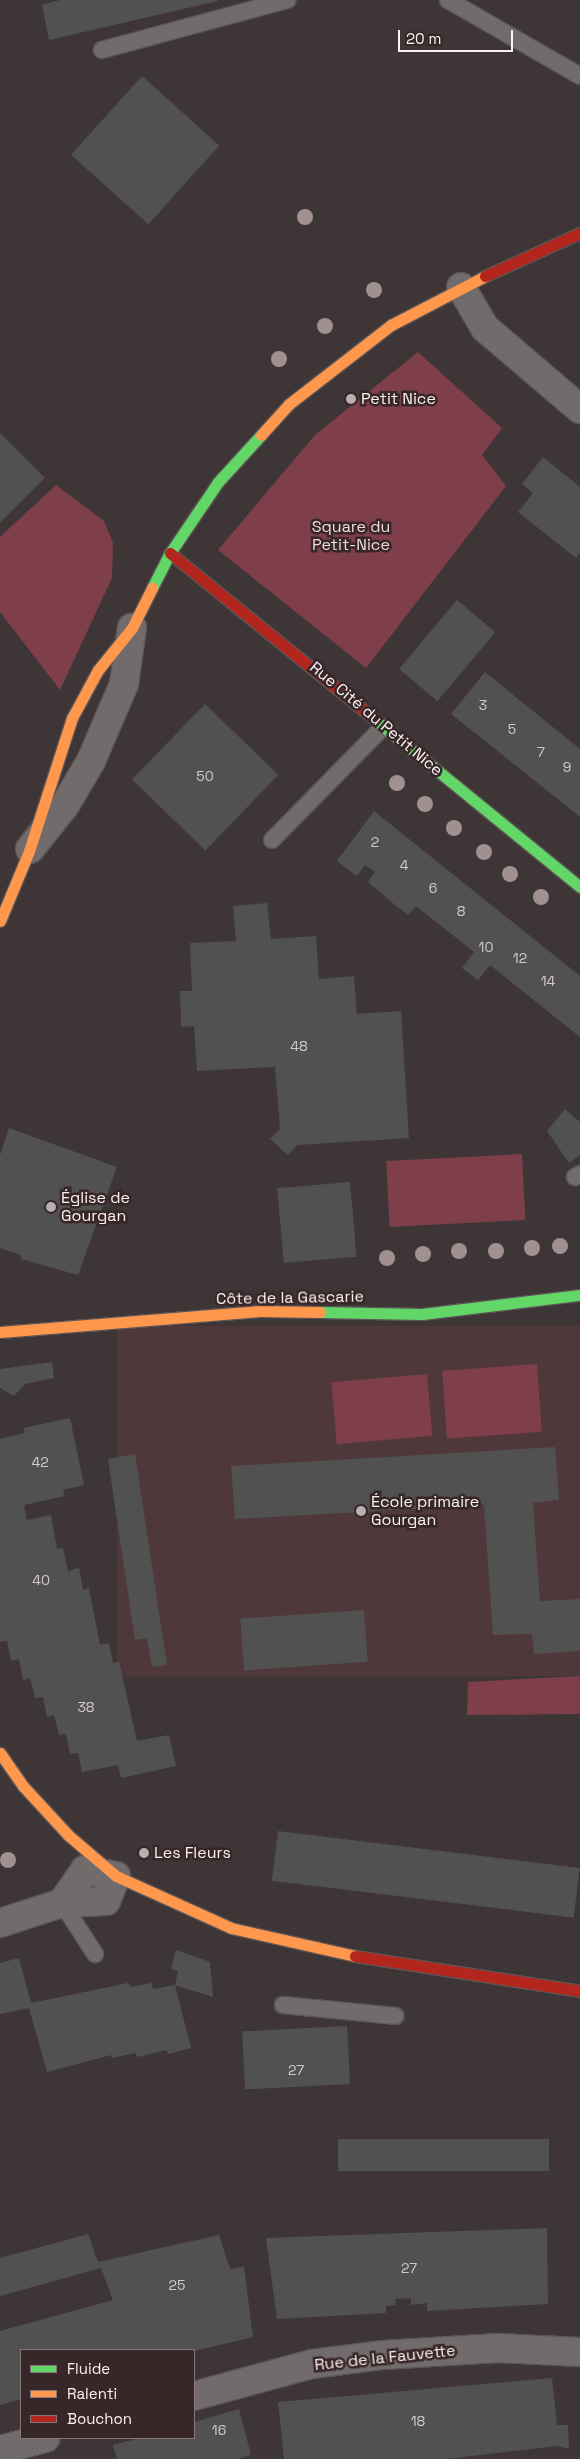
<!DOCTYPE html>
<html>
<head>
<meta charset="utf-8">
<style>
  body { margin:0 }
  #map { position:relative; width:580px; height:2459px; overflow:hidden; background:#3e3536; font-family:"Space Grotesk",sans-serif }
  div>[style] { position:absolute }
  .built>* { inset:0; background:#4e383a; transform-origin:0 0 }
  .green>* { inset:0; background:#7e3f4a; transform-origin:0 0 }
  .building>* { inset:0; background:#525152; transform-origin:0 0 }
  .roads { filter:drop-shadow(1px 0 #5c5455) drop-shadow(-1px 0 #5c5455) drop-shadow(0 1px #5c5455) drop-shadow(0 -1px #5c5455) }
  .lane>* { height:16px; margin:-8px; padding:0 8px; transform-origin:8px; border-radius:8px; background:#726b6c }
  .street>* { height:28px; margin:-14px; padding:0 14px; transform-origin:14px; border-radius:14px; background:#726b6c }
  .fast>* { height:11px; margin:-5.5px; padding:0 5.5px; transform-origin:5.5px; border-radius:5.5px; background:#63d668 }
  .slow>* { height:11px; margin:-5.5px; padding:0 5.5px; transform-origin:5.5px; border-radius:5.5px; background:#ff974d }
  .jam>* { height:11px; margin:-5.5px; padding:0 5.5px; transform-origin:5.5px; border-radius:5.5px; background:#b3261e }
  .trees>* { width:16px; height:16px; margin:-8px; border-radius:50%; background:#a09091 }
  .dots>* { width:14px; height:14px; translate:-50% -50%; box-sizing:border-box; border:2px solid #372729; border-radius:50% }
  span { translate:-50% -50%; white-space:nowrap; text-align:center; line-height:1.15; -webkit-text-stroke:5px #372729; paint-order:stroke }
  .number-label { font-size:14px; color:#d2cacb }
  .number-label span { -webkit-text-stroke-width:0 }
  .poi-label { font-size:16px; color:#fdf2f3 }
  .left { translate:0 -50%; text-align:left }
  .park-label { font-size:16px; color:#f1dadc }
  .street-label { font-size:16px; color:#fdf2f3 }
  .legend { position:absolute; left:20px; top:2349px; width:175px; height:90px; box-sizing:border-box; background:#372729; border:1px solid #86787a; margin:0; padding:6px 9px; list-style:none; font-size:15px; color:#fdf2f3 }
  .legend li { display:flex; align-items:center; gap:10px; height:25px }
  .legend b { width:25px; border:1px solid #86787a }
  .scale { position:absolute; left:398px; top:30px; width:115px; height:22px; box-sizing:border-box; border:2px solid #fdf2f3; border-top:0; padding-left:6px; font-size:15px; line-height:18px; white-space:nowrap; color:#fdf2f3; -webkit-text-stroke:4px #372729; paint-order:stroke }
</style>
</head>
<body>
<div id="map">
  <div class="built">
    <div style="left:580px;top:1326px;width:350px;height:463px;rotate:90deg"></div>
  </div>
  <div class="green">
    <div style="clip-path:polygon(418px 352px,502px 428px,482px 455px,506px 486px,366px 668px,218px 550px,315px 435px)"></div>
    <div style="clip-path:polygon(56px 485px,104px 521px,113px 543px,112px 578px,60px 690px,0 612px,0 537px)"></div>
    <div style="left:522px;top:1154px;width:66px;height:136px;rotate:87deg"></div>
    <div style="left:537px;top:1364px;width:68px;height:95px;rotate:86deg"></div>
    <div style="left:427px;top:1374px;width:62px;height:96px;rotate:85deg"></div>
    <div style="clip-path:polygon(580px 1676px,580px 1714px,467px 1715px,468px 1682px)"></div>
  </div>
  <div class="building">
    <div style="clip-path:polygon(60px 0,217px 0,218px 1px,49px 40px,42px 5px)"></div>
    <div style="left:142px;top:76px;width:104px;height:106px;rotate:42deg"></div>
    <div style="clip-path:polygon(0 433px,45px 478px,0 523px)"></div>
    <div style="clip-path:polygon(543px 457px,580px 487px,580px 553px,576px 558px,518px 512px,533px 493px,522px 484px)"></div>
    <div style="left:457px;top:600px;width:50px;height:90px;rotate:40deg"></div>
    <div style="clip-path:polygon(485px 672px,580px 749px,580px 817px,451px 714px)"></div>
    <div style="left:205px;top:704px;width:102px;height:105px;rotate:44deg"></div>
    <div style="clip-path:polygon(374px 811px,580px 976px,580px 1037px,490px 965px,478px 980px,462px 968px,474px 952px,416px 906px,408px 915px,395px 905px,368px 882px,375px 872px,365px 865px,357px 876px,337px 861px)"></div>
    <div style="clip-path:polygon(267px 903px,271px 939px,316px 936px,319px 979px,354px 976px,357px 1014px,401px 1011px,409px 1138px,297px 1145px,288px 1155px,270px 1139px,280px 1129px,275px 1067px,197px 1071px,194px 1026px,181px 1027px,180px 991px,192px 991px,190px 943px,236px 941px,233px 906px)"></div>
    <div style="clip-path:polygon(565px 1109px,580px 1122px,580px 1155px,569px 1163px,547px 1131px)"></div>
    <div style="clip-path:polygon(9px 1128px,117px 1167px,78px 1275px,21px 1259px,21px 1255px,0 1248px,0 1155px)"></div>
    <div style="left:350px;top:1182px;width:75px;height:73px;rotate:85deg"></div>
    <div style="clip-path:polygon(52px 1362px,54px 1378px,25px 1384px,14px 1396px,0 1388px,0 1369px)"></div>
    <div style="clip-path:polygon(70px 1418px,84px 1485px,63px 1490px,65px 1496px,24px 1505px,27px 1520px,51px 1515px,57px 1549px,63px 1548px,68px 1571px,79px 1568px,83px 1590px,89px 1588px,100px 1645px,109px 1643px,113px 1663px,119px 1661px,137px 1741px,169px 1735px,176px 1766px,121px 1778px,118px 1765px,82px 1772px,78px 1753px,70px 1754px,66px 1734px,59px 1735px,54px 1715px,47px 1717px,43px 1697px,35px 1698px,30px 1678px,23px 1680px,19px 1659px,11px 1661px,7px 1641px,0 1642px,0 1439px,25px 1433px,23px 1428px)"></div>
    <div style="clip-path:polygon(555px 1447px,559px 1500px,533px 1503px,540px 1601px,580px 1599px,580px 1651px,534px 1654px,532px 1634px,493px 1635px,484px 1505px,235px 1519px,231px 1466px)"></div>
    <div style="clip-path:polygon(135px 1454px,167px 1665px,152px 1667px,147px 1638px,135px 1640px,108px 1459px)"></div>
    <div style="left:364px;top:1610px;width:52px;height:124px;rotate:86deg"></div>
    <div style="left:278px;top:1831px;width:304px;height:50px;rotate:7deg"></div>
    <div style="clip-path:polygon(176px 1950px,210px 1962px,213px 1997px,175px 1985px,178px 1971px,171px 1969px)"></div>
    <div style="clip-path:polygon(19px 1958px,31px 2003px,128px 1983px,131px 1987px,152px 1983px,153px 1989px,175px 1985px,191px 2048px,169px 2054px,166px 2050px,138px 2057px,135px 2053px,112px 2058px,111px 2055px,47px 2072px,29px 2008px,0 2014px,0 1963px)"></div>
    <div style="left:347px;top:2026px;width:58px;height:105px;rotate:87deg"></div>
    <div style="left:549px;top:2139px;width:32px;height:211px;rotate:90deg"></div>
    <div style="clip-path:polygon(547px 2228px,548px 2304px,427px 2311px,427px 2303px,411px 2305px,411px 2298px,395px 2299px,396px 2305px,386px 2306px,386px 2313px,277px 2319px,266px 2238px)"></div>
    <div style="clip-path:polygon(88px 2234px,98px 2262px,219px 2235px,230px 2269px,244px 2267px,253px 2337px,194px 2351px,21px 2350px,21px 2399px,0 2405px,0 2331px,113px 2300px,101px 2268px,0 2296px,0 2258px)"></div>
    <div style="clip-path:polygon(552px 2378px,557px 2425px,568px 2425px,569px 2449px,558px 2446px,446px 2459px,284px 2459px,278px 2402px)"></div>
    <div style="clip-path:polygon(239px 2409px,251px 2455px,238px 2459px,117px 2459px,113px 2445px,140px 2438px,194px 2438px,194px 2422px)"></div>
  </div>
  <div class="roads">
    <div class="lane">
      <div style="left:448px;top:0;width:152px;rotate:29.9deg"></div>
      <div style="left:102px;top:50px;width:192px;rotate:-15.1deg"></div>
      <div style="left:272px;top:840px;width:158px;rotate:-45.5deg"></div>
      <div style="left:575px;top:1177px;width:6px;rotate:-31deg"></div>
      <div style="left:62px;top:1903px;width:61px;rotate:57.1deg"></div>
      <div style="left:283px;top:2005px;width:113px;rotate:5.6deg"></div>
    </div>
    <div class="street">
      <div style="left:461px;top:287px;width:48px;rotate:59.7deg"></div>
      <div style="left:485px;top:328px;width:125px;rotate:40.5deg"></div>
      <div style="left:30px;top:849px;width:56px;rotate:-51.5deg"></div>
      <div style="left:65px;top:805px;width:51px;rotate:-59.4deg"></div>
      <div style="left:91px;top:761px;width:84px;rotate:-66.8deg"></div>
      <div style="left:124px;top:684px;width:57px;rotate:-81.9deg"></div>
      <div style="left:0;top:1923px;width:65px;rotate:-17.9deg"></div>
      <div style="left:62px;top:1903px;width:44px;rotate:-2.6deg"></div>
      <div style="left:106px;top:1901px;width:27px;rotate:-68deg"></div>
      <div style="left:116px;top:1876px;width:32px;rotate:-169deg"></div>
      <div style="left:85px;top:1870px;width:40px;rotate:124.9deg"></div>
      <div style="left:194px;top:2396px;width:122px;rotate:-15.2deg"></div>
      <div style="left:312px;top:2364px;width:72px;rotate:-7.2deg"></div>
      <div style="left:383px;top:2355px;width:115px;rotate:-3.5deg"></div>
      <div style="left:498px;top:2348px;width:82px;rotate:2.8deg"></div>
      <div style="left:0;top:2450px;width:47px;rotate:-14.9deg"></div>
    </div>
    <div class="fast">
      <div style="left:152px;top:588px;width:39px;rotate:-63deg"></div>
      <div style="left:170px;top:553px;width:86px;rotate:-55.9deg"></div>
      <div style="left:218px;top:482px;width:64px;rotate:-47.5deg"></div>
      <div style="left:373px;top:718px;width:267px;rotate:39.2deg"></div>
      <div style="left:320px;top:1312px;width:102px;rotate:1.1deg"></div>
      <div style="left:422px;top:1314px;width:159px;rotate:-6.9deg"></div>
    </div>
    <div class="slow">
      <div style="left:261px;top:435px;width:42px;rotate:-47.9deg"></div>
      <div style="left:289px;top:404px;width:129px;rotate:-37.8deg"></div>
      <div style="left:391px;top:325px;width:106px;rotate:-27.5deg"></div>
      <div style="left:0;top:921px;width:76px;rotate:-67.5deg"></div>
      <div style="left:29px;top:851px;width:140px;rotate:-72.1deg"></div>
      <div style="left:72px;top:718px;width:55px;rotate:-61.6deg"></div>
      <div style="left:98px;top:670px;width:54px;rotate:-51deg"></div>
      <div style="left:132px;top:628px;width:45px;rotate:-63.4deg"></div>
      <div style="left:0;top:1332px;width:261px;rotate:-4.6deg"></div>
      <div style="left:260px;top:1311px;width:60px;rotate:1deg"></div>
      <div style="left:0;top:1753px;width:40px;rotate:55.1deg"></div>
      <div style="left:23px;top:1786px;width:67px;rotate:47.4deg"></div>
      <div style="left:68px;top:1835px;width:63px;rotate:40.5deg"></div>
      <div style="left:116px;top:1876px;width:126px;rotate:24.3deg"></div>
      <div style="left:231px;top:1928px;width:127px;rotate:12.7deg"></div>
    </div>
    <div class="jam">
      <div style="left:485px;top:276px;width:104px;rotate:-24.4deg"></div>
      <div style="left:170px;top:553px;width:262px;rotate:39.1deg"></div>
      <div style="left:355px;top:1956px;width:228px;rotate:8.8deg"></div>
    </div>
  </div>
  <div class="trees">
    <div style="left:305px;top:217px"></div>
    <div style="left:374px;top:290px"></div>
    <div style="left:325px;top:326px"></div>
    <div style="left:279px;top:359px"></div>
    <div style="left:397px;top:783px"></div>
    <div style="left:425px;top:804px"></div>
    <div style="left:454px;top:828px"></div>
    <div style="left:484px;top:852px"></div>
    <div style="left:510px;top:874px"></div>
    <div style="left:541px;top:897px"></div>
    <div style="left:560px;top:1246px"></div>
    <div style="left:532px;top:1248px"></div>
    <div style="left:459px;top:1251px"></div>
    <div style="left:496px;top:1251px"></div>
    <div style="left:423px;top:1254px"></div>
    <div style="left:387px;top:1258px"></div>
    <div style="left:8px;top:1860px"></div>
  </div>
  <div class="dots">
    <div style="left:351px;top:399px;background:#bab0b1"></div>
    <div style="left:51px;top:1207px;background:#bab0b1"></div>
    <div style="left:361px;top:1511px;background:#bab0b1"></div>
    <div style="left:144px;top:1853px;background:#bab0b1"></div>
  </div>
  <div class="number-label">
    <span style="left:483px;top:705px">3</span>
    <span style="left:512px;top:729px">5</span>
    <span style="left:541px;top:752px">7</span>
    <span style="left:567px;top:767px">9</span>
    <span style="left:205px;top:776px">50</span>
    <span style="left:375px;top:842px">2</span>
    <span style="left:404px;top:865px">4</span>
    <span style="left:433px;top:888px">6</span>
    <span style="left:461px;top:911px">8</span>
    <span style="left:486px;top:947px">10</span>
    <span style="left:520px;top:958px">12</span>
    <span style="left:548px;top:981px">14</span>
    <span style="left:299px;top:1046px">48</span>
    <span style="left:40px;top:1462px">42</span>
    <span style="left:41px;top:1580px">40</span>
    <span style="left:86px;top:1707px">38</span>
    <span style="left:296px;top:2070px">27</span>
    <span style="left:409px;top:2268px">27</span>
    <span style="left:177px;top:2285px">25</span>
    <span style="left:418px;top:2421px">18</span>
    <span style="left:219px;top:2430px">16</span>
  </div>
  <div class="poi-label">
    <span class="left" style="left:361px;top:399px">Petit Nice</span>
    <span class="left" style="left:61px;top:1207px">Église de<br>Gourgan</span>
    <span class="left" style="left:371px;top:1511px">École primaire<br>Gourgan</span>
    <span class="left" style="left:154px;top:1853px">Les Fleurs</span>
  </div>
  <div class="park-label">
    <span style="left:351px;top:536px">Square du<br>Petit-Nice</span>
  </div>
  <div class="street-label">
    <span style="left:376px;top:719px;rotate:40deg">Rue Cité du Petit Nice</span>
    <span style="left:290px;top:1298px;rotate:-1deg">Côte de la Gascarie</span>
    <span style="left:385px;top:2358px;rotate:-6deg">Rue de la Fauvette</span>
  </div>
  <ul class="legend">
  <li><b style="height:6px;background:#63d668"></b>Fluide</li>
  <li><b style="height:6px;background:#ff974d"></b>Ralenti</li>
  <li><b style="height:6px;background:#b3261e"></b>Bouchon</li>
  </ul>
  <div class="scale">20 m</div>
</div>
</body>
</html>
